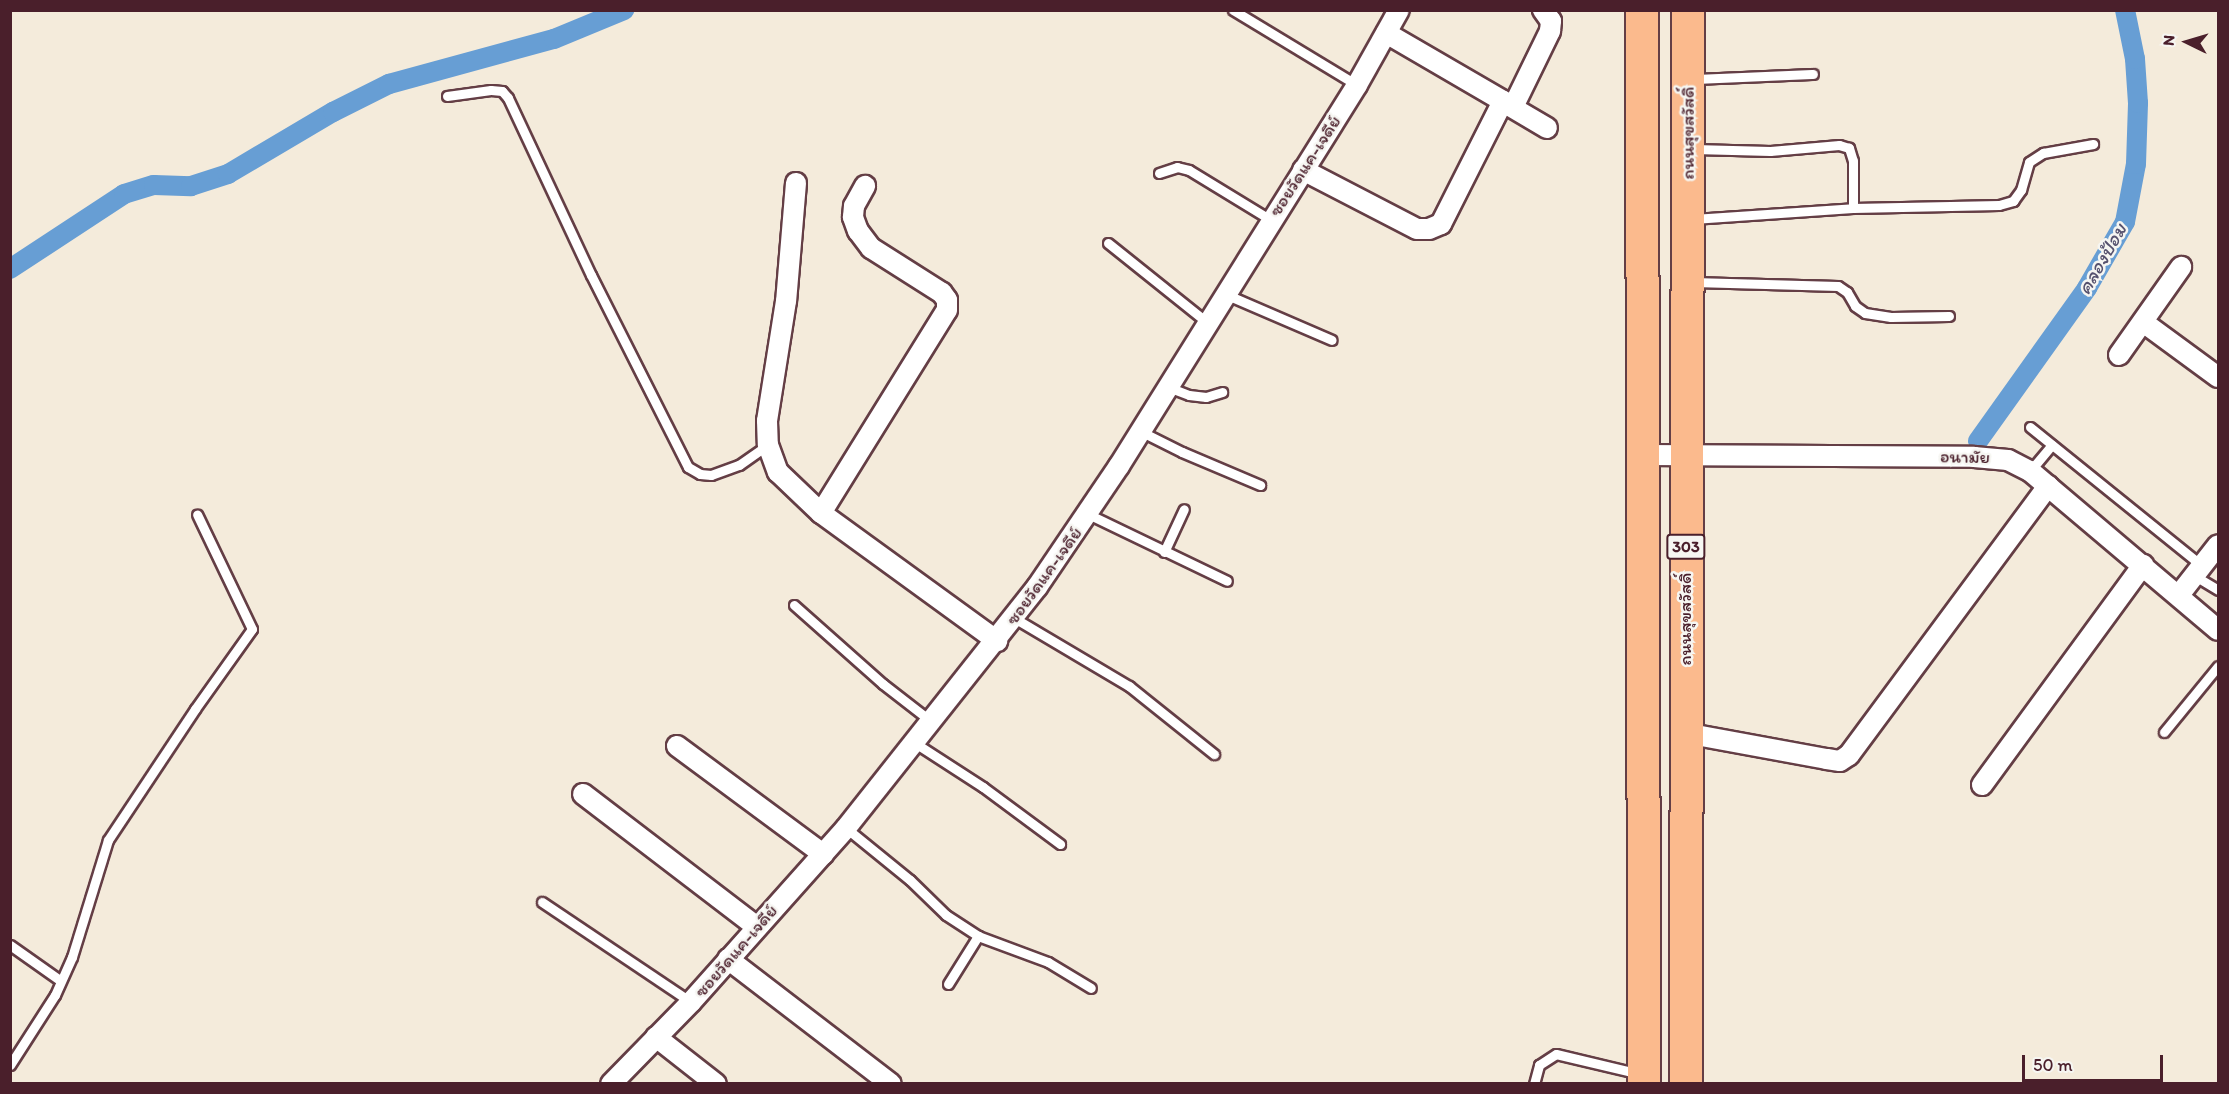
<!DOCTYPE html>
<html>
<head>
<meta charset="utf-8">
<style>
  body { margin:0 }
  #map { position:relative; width:2229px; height:1094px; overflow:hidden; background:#f4ebdb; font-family:Itim,"Playpen Sans Thai",sans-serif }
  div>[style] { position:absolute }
  .canal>* { height:20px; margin:-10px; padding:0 10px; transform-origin:10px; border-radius:10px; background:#679ed4 }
  .roads { filter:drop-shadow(2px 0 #643e45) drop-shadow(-2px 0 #643e45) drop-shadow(0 2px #643e45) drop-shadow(0 -2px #643e45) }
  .service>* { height:9px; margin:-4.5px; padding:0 4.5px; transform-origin:4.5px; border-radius:4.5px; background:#fff }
  .minor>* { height:20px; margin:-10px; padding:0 10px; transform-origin:10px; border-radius:10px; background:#fff }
  .primary>* { height:32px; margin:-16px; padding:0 16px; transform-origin:16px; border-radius:16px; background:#fbba8d }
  span { translate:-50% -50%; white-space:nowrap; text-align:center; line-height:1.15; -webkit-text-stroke:5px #f6f6f2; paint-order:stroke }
  .shield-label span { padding:2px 4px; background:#f6f6f2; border:2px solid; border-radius:4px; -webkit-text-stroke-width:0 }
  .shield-label { font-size:16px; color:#4a1f2b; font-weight:700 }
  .street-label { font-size:18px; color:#4a1f2b }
  .water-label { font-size:20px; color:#56526f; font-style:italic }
  .frame { position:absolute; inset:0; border:12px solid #4a1f2b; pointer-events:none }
  .north { position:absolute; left:2157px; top:12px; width:60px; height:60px; -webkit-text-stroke:4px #f6f6f2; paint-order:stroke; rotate:275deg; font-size:16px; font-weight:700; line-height:24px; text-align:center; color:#4a1f2b }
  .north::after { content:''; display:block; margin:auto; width:21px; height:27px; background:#4a1f2b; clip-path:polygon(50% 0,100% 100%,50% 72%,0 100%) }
  .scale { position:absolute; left:2022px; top:1055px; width:141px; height:27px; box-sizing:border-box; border:3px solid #4a1f2b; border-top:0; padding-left:8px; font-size:18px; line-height:21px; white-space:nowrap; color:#4a1f2b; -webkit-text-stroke:4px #f6f6f2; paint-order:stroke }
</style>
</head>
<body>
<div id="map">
  <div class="canal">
    <div style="left:10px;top:269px;width:136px;rotate:-33.3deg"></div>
    <div style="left:124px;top:194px;width:31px;rotate:-17deg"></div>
    <div style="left:154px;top:185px;width:37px;rotate:2deg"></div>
    <div style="left:191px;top:186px;width:39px;rotate:-18deg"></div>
    <div style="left:228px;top:174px;width:122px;rotate:-30.6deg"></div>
    <div style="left:333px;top:112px;width:63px;rotate:-26.6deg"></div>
    <div style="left:389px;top:84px;width:171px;rotate:-15.3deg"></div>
    <div style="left:554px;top:39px;width:76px;rotate:-22.5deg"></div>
    <div style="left:1978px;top:441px;width:188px;rotate:-54.5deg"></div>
    <div style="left:2087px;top:288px;width:76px;rotate:-60.1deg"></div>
    <div style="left:2125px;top:222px;width:59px;rotate:-79.3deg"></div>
    <div style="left:2136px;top:164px;width:61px;rotate:-88.1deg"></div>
    <div style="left:2138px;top:103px;width:44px;rotate:-93.9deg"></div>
    <div style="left:2135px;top:59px;width:50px;rotate:-101.5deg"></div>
  </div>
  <div class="roads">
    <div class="service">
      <div style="left:1233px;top:10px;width:145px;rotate:31.2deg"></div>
      <div style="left:1694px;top:79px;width:119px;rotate:-2.4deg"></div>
      <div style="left:447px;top:96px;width:44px;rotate:-7.8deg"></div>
      <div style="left:491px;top:90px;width:11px;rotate:5deg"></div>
      <div style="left:502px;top:91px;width:9px;rotate:49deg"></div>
      <div style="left:508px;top:98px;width:195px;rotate:64.9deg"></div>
      <div style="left:591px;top:275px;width:215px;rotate:63.2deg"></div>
      <div style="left:688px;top:467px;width:14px;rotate:30deg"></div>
      <div style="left:700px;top:474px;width:11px;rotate:5deg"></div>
      <div style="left:711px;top:475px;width:30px;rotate:-20deg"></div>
      <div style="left:739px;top:465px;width:35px;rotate:-35deg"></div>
      <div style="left:1159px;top:173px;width:19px;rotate:-18deg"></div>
      <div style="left:1177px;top:167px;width:12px;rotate:14deg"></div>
      <div style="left:1189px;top:170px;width:96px;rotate:31.4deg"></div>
      <div style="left:1853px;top:208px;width:146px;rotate:-1.2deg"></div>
      <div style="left:1999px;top:205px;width:15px;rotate:-16deg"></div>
      <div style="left:2013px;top:201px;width:14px;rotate:-54deg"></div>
      <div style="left:2021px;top:190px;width:29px;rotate:-74deg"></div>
      <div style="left:2029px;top:162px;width:17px;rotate:-33deg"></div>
      <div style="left:2043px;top:153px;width:51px;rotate:-10.2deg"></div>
      <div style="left:1693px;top:219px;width:160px;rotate:-3.9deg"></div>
      <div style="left:1853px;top:208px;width:47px;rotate:-90deg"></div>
      <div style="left:1853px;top:161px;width:14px;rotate:-107deg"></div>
      <div style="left:1849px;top:148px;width:10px;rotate:-163deg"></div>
      <div style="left:1839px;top:145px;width:69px;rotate:175deg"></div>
      <div style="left:1770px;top:151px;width:76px;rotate:-178.5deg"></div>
      <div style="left:1108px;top:243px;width:128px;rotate:38.7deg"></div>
      <div style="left:1693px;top:282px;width:145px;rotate:1.6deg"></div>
      <div style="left:1838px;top:286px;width:11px;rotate:34deg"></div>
      <div style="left:1847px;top:292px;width:16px;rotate:60deg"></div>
      <div style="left:1855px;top:306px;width:12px;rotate:35deg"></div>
      <div style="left:1865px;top:313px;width:26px;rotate:9deg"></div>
      <div style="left:1891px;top:317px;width:58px;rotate:-1deg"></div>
      <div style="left:1225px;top:294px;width:116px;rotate:23.3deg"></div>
      <div style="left:1168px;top:387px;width:22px;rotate:21deg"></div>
      <div style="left:1189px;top:395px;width:17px;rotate:7deg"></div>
      <div style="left:1206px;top:397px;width:17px;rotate:-17deg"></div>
      <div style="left:2030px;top:427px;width:221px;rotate:38.9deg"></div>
      <div style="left:1140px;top:431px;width:47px;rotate:26.6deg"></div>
      <div style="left:1182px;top:452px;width:85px;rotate:22.9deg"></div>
      <div style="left:2030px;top:471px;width:34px;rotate:-50deg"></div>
      <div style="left:1088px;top:514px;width:154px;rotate:25.7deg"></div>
      <div style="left:1164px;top:552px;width:47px;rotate:-65.1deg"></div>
      <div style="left:2195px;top:576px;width:27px;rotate:31deg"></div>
      <div style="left:794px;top:605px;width:119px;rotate:41.6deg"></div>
      <div style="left:883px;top:684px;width:62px;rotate:37.8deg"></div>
      <div style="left:1014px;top:618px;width:134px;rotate:30.6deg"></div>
      <div style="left:1129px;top:686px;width:109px;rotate:38.7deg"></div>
      <div style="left:2164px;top:732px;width:85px;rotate:-50.7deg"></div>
      <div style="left:915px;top:743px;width:81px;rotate:32.9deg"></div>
      <div style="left:983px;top:787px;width:96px;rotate:36.5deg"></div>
      <div style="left:846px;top:828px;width:82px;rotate:39.1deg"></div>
      <div style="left:910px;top:880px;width:50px;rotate:44.2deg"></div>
      <div style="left:946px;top:915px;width:38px;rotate:33deg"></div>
      <div style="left:978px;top:936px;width:75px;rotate:20.4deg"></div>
      <div style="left:1048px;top:962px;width:50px;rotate:31.2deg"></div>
      <div style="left:542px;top:902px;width:179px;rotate:33.9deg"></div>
      <div style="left:10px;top:945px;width:62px;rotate:35.2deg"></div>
      <div style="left:948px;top:984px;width:57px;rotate:-58deg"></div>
      <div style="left:10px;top:1065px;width:83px;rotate:-57.3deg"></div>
      <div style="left:55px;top:995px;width:42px;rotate:-65.9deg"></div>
      <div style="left:72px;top:957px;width:122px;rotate:-72.9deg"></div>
      <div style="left:108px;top:840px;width:157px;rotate:-56.4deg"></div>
      <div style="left:195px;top:709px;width:98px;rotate:-54.5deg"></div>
      <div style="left:252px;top:629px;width:127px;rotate:-115.6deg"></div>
      <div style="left:1534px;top:1084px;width:20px;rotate:-75deg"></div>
      <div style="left:1539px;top:1065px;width:20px;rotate:-33deg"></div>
      <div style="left:1556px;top:1054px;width:86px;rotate:13.4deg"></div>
    </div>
    <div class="minor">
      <div style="left:1503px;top:102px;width:51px;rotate:30.6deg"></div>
      <div style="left:1513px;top:107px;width:85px;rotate:-64deg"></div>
      <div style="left:1550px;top:31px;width:10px;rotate:-84deg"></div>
      <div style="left:1551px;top:21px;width:14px;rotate:-126deg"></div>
      <div style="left:1303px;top:170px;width:128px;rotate:27.4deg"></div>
      <div style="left:1417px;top:229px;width:12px"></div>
      <div style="left:1429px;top:229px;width:13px;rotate:-23deg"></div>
      <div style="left:1441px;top:224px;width:138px;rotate:-63.2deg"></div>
      <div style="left:1503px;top:101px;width:135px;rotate:-149.8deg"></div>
      <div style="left:796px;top:183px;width:118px;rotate:94.8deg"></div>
      <div style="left:786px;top:301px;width:121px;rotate:99deg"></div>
      <div style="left:767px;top:421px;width:24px;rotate:88deg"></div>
      <div style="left:768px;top:445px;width:29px;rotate:70deg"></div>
      <div style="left:778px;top:472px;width:59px;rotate:43.6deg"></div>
      <div style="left:821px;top:513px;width:218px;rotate:36deg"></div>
      <div style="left:2143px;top:322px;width:93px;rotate:36.3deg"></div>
      <div style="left:2119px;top:355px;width:108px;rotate:-54.8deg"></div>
      <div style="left:1643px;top:455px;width:331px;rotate:0.3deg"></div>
      <div style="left:1974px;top:457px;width:34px;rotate:5deg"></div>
      <div style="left:2008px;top:460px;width:25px;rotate:27deg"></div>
      <div style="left:2030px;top:471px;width:246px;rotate:40.2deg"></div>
      <div style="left:821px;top:513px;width:239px;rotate:-58.2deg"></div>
      <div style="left:947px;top:310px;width:10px;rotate:-90deg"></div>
      <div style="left:947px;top:300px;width:9px;rotate:-126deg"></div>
      <div style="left:942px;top:293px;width:84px;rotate:-147.6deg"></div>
      <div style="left:871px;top:248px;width:21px;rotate:-127deg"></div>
      <div style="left:858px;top:231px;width:15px;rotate:-110deg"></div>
      <div style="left:853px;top:217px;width:11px;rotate:-85deg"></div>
      <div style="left:854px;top:206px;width:23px;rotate:-61deg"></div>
      <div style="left:2179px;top:595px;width:63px;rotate:-52deg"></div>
      <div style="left:1685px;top:733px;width:144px;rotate:10.4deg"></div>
      <div style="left:1827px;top:759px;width:13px;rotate:9deg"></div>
      <div style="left:1840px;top:761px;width:11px;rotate:-34deg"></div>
      <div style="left:1849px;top:755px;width:335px;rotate:-53.5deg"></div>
      <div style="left:677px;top:746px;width:182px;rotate:36.5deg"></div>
      <div style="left:1982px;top:785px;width:273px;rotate:-53.8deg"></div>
      <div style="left:583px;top:794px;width:219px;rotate:37.4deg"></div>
      <div style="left:728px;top:959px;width:205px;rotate:37.5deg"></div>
      <div style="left:656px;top:1037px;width:76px;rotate:38.1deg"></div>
      <div style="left:611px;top:1084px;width:115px;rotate:-45.7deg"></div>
      <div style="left:691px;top:1002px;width:233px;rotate:-48.3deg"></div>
      <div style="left:846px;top:828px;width:308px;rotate:-51.6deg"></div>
      <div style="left:1037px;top:587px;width:146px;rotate:-55.9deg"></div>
      <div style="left:1119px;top:466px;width:449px;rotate:-58deg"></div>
      <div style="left:1357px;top:85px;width:86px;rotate:-60.8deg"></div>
    </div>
    <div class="primary">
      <div style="left:1642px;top:10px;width:1074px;rotate:89.89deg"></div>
      <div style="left:1686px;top:1084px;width:1074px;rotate:-89.89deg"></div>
    </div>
  </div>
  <div class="shield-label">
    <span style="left:1686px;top:547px">303</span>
  </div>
  <div class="street-label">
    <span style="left:1688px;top:133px;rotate:-90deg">ถนนสุขสวัสดิ์</span>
    <span style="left:1305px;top:166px;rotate:-57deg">ซอยวัดแค-เจดีย์</span>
    <span style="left:1965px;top:457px;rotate:1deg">อนามัย</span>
    <span style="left:1044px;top:576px;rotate:-54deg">ซอยวัดแค-เจดีย์</span>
    <span style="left:1685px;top:619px;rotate:-90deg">ถนนสุขสวัสดิ์</span>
    <span style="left:736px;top:951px;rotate:-49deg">ซอยวัดแค-เจดีย์</span>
  </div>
  <div class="water-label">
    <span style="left:2102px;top:259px;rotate:-60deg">คลองป้อม</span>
  </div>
  <div class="frame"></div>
  <div class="north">N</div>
  <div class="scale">50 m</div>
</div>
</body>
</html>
